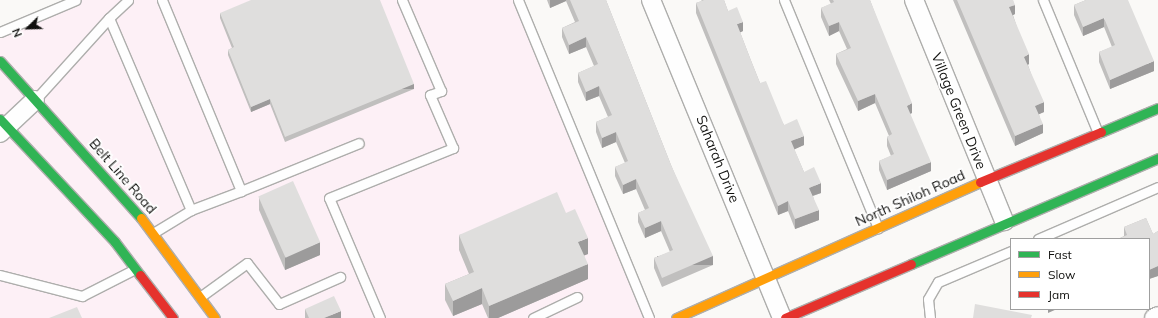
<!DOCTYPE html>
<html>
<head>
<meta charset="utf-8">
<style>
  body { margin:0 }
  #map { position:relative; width:1158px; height:318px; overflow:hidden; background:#faf9f7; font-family:Mulish,sans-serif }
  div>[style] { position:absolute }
  .commercial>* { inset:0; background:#fdf0f6 }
  .roads { filter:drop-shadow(1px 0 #aeaeac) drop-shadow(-1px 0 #aeaeac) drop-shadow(0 1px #aeaeac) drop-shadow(0 -1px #aeaeac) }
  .lane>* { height:9px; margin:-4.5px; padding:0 4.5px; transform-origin:4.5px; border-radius:4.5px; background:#fefefe }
  .street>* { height:18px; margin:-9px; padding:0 9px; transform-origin:9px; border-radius:9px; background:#fefefe }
  .fast>* { height:9px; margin:-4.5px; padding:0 4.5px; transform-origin:4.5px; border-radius:4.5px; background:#30b455 }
  .slow>* { height:9px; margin:-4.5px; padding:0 4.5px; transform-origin:4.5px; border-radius:4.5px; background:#ff9f0a }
  .jam>* { height:9px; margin:-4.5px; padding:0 4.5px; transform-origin:4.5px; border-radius:4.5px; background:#e5322d }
  .wall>* { inset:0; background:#c0bfbe }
  .shaded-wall>* { inset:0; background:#9c9b9b; transform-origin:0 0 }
  .building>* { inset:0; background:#dfdedd; transform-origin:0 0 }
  span { translate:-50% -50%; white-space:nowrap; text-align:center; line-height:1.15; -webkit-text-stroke:3.5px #fff; paint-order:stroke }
  .street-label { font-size:14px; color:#10100e }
  .legend { position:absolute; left:1010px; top:238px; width:140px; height:72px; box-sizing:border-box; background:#fff; border:1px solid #9f9f9f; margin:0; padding:5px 7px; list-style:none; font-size:12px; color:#10100e }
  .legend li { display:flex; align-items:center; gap:8px; height:20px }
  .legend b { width:20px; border:1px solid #9f9f9f }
  .north { position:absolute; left:8px; top:8px; width:40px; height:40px; -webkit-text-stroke:3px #fff; paint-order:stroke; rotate:247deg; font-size:11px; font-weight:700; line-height:16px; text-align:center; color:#10100e }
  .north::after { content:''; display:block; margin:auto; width:14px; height:18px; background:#10100e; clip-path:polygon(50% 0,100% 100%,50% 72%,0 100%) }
</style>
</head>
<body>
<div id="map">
  <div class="commercial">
    <div style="clip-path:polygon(76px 0,518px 0,649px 318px,0 318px,0 32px)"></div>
  </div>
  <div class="roads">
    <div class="lane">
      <div style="left:162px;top:0;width:207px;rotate:67.5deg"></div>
      <div style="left:241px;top:191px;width:53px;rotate:159.2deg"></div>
      <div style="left:518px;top:0;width:344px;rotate:67.6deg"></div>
      <div style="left:784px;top:0;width:247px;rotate:67.6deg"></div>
      <div style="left:1043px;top:0;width:144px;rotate:67.5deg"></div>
      <div style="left:109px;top:18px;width:26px;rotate:-43deg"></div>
      <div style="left:0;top:32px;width:82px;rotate:-22.8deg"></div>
      <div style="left:35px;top:100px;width:110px;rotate:-47.9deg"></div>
      <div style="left:109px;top:18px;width:209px;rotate:66.9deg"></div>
      <div style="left:191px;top:210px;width:44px;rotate:148.8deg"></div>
      <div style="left:241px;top:191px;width:127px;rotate:-22.1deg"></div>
      <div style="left:1038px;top:239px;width:131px;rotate:-23.4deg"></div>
      <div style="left:0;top:275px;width:85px;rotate:14.4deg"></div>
      <div style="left:82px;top:296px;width:59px;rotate:-27deg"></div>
      <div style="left:200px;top:297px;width:58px;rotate:-35.9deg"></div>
      <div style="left:247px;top:263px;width:52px;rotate:52deg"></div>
      <div style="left:279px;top:304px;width:67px;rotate:-23.9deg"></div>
      <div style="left:380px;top:318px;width:130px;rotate:-113deg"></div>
      <div style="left:329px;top:198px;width:134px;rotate:-22deg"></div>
      <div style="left:453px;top:148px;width:58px;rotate:-113.5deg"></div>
      <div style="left:430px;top:95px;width:12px;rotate:-20deg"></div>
      <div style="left:441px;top:91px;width:99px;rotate:-113.2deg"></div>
      <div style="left:533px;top:318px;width:49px;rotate:-25.5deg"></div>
      <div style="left:930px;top:318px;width:19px;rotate:-96deg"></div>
      <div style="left:928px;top:299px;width:20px;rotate:-60deg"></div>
      <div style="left:938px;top:282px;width:79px;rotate:-23deg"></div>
    </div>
    <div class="street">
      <div style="left:651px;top:0;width:344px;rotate:67.6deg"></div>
      <div style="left:914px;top:0;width:239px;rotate:67.8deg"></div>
      <div style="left:0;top:133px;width:48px;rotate:-43.3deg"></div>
      <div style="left:1154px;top:318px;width:4px;rotate:-27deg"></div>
    </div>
    <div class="fast">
      <div style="left:0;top:61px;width:211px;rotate:48.1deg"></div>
      <div style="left:0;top:119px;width:168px;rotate:46.9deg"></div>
      <div style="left:115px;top:242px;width:41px;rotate:52.9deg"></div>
      <div style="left:1101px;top:132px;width:62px;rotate:-22.8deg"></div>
      <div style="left:911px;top:264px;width:269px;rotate:-23.2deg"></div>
    </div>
    <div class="slow">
      <div style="left:141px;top:218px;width:124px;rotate:53.5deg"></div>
      <div style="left:676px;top:318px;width:333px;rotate:-24.1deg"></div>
    </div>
    <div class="jam">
      <div style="left:980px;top:182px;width:131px;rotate:-22.5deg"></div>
      <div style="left:140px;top:275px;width:54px;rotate:52.5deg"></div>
      <div style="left:785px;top:318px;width:137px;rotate:-23.2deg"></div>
    </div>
  </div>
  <div class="wall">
    <div style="clip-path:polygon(547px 0,606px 0,671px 165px,713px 265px,662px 287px,654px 268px,654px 258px,670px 252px,661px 231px,645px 238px,638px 222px,638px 213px,645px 210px,636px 189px,623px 194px,615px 176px,615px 167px,625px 163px,616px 142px,602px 148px,596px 132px,596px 122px,608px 117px,599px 96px,586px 101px,578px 82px,578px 73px,594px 66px,586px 47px,569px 54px,562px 37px,562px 28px,575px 22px,566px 1px,550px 8px)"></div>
    <div style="clip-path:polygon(701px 0,724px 0,728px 11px,743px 31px,740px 32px,750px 58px,760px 83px,784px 125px,804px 145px,794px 149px,804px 172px,821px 193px,813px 196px,819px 220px,795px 229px,788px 211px,778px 215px,696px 13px,696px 3px,702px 1px)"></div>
    <div style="clip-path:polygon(829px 0,870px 0,912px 113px,910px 114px,931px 171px,887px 190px,879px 170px,879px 161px,891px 156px,887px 146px,887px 137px,889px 136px,875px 103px,858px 111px,836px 64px,836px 54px,847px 49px,839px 31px,829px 36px,821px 17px,821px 8px,831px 4px)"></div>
    <div style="clip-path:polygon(953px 0,1013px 0,1015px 14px,1013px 15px,1029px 64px,1028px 65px,1044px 112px,1039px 114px,1043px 133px,1015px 146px)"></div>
    <div style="clip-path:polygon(1086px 0,1154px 71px,1110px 89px,1099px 62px,1099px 52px,1112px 47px,1104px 27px,1083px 36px,1074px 15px,1074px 5px)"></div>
    <div style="clip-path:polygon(220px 13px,414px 89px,285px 142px,270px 104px,251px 112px,228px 55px,228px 50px,232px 48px,220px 18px)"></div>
    <div style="clip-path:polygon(259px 197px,320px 255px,285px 270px,259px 210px)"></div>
    <div style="clip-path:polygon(566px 213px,588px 254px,584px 255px,588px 279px,498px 318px,488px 318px,482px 304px,453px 316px,445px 300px,445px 284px,469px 274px,459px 250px,459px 235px)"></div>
    <div style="clip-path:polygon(1146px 218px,1153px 234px,1158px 231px,1158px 276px,1149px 279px,1149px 239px,1118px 239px,1124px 236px,1124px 227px)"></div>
    <div style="clip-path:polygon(305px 309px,341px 318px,305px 318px)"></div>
  </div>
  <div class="shaded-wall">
    <div style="clip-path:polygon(550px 0,566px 0,566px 1px,550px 8px)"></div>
    <div style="clip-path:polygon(1015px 5px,1015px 14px,1009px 17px,1009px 7px)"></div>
    <div style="clip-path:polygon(1104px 18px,1104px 27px,1083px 36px,1083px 27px)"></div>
    <div style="clip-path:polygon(743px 22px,743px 31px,737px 34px,737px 24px)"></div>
    <div style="clip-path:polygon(839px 22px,839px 31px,829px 36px,829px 26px)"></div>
    <div style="clip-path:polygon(586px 37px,586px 47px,569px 54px,569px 45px)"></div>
    <div style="clip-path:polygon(1029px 54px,1029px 64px,1024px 66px,1024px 57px)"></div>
    <div style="clip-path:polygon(1154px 61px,1154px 71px,1110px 89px,1110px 80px)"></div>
    <div style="left:414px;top:84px;width:5px;height:139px;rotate:90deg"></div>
    <div style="clip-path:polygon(599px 86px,599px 96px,586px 101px,586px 92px)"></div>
    <div style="clip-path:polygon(875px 94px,875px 103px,858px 111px,858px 101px)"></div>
    <div style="clip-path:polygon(270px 99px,270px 104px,251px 112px,251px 107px)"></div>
    <div style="clip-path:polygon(1044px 102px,1044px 112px,1035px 116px,1035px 106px)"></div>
    <div style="clip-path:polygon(912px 103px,912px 113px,907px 115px,907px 106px)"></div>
    <div style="clip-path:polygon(1043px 124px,1043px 133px,1015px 146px,1015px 136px)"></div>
    <div style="clip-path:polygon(616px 132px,616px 142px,602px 148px,602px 138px)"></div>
    <div style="clip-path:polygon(804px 136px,804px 145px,791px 151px,791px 141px)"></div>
    <div style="clip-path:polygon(931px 162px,931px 171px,887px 190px,887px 180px)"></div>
    <div style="clip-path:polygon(636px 179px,636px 189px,623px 194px,623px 185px)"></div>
    <div style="clip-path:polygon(821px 183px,821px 193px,809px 197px,809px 188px)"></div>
    <div style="clip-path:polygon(788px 201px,788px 211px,778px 215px,778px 206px)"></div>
    <div style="clip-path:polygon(819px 210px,819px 220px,795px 229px,795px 219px)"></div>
    <div style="clip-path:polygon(661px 221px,661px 231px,645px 238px,645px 228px)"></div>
    <div style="clip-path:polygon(588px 238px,588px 254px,578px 258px,578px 242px)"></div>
    <div style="clip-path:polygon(320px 242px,320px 255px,285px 270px,285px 257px)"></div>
    <div style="left:713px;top:256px;width:9px;height:56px;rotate:90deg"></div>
    <div style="clip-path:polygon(588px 264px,588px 279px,498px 318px,489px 318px,489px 306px)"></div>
    <div style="clip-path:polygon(1158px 266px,1158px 276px,1149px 279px,1149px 270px)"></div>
    <div style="clip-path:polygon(482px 288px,482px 304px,453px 316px,453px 301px)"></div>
    <div style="clip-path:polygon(1048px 309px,1057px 309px,1048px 313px)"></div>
    <div style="clip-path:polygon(341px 311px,341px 318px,324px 318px)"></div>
  </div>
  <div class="building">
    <div style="clip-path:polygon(251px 0,380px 0,414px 84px,285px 137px,270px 99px,251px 107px,228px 50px,234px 47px,220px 13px)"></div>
    <div style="clip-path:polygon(570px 0,606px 0,671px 165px,713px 256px,662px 278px,654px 258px,673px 250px,661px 221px,645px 228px,638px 213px,649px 208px,636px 179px,623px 185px,615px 167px,628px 161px,616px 132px,602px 138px,596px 122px,612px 115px,599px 86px,586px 92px,578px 73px,598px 64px,586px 37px,569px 45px,562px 28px,579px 21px)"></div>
    <div style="clip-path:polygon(704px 0,724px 0,728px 11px,737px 7px,743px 22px,737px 24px,750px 58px,760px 83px,766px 81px,784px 125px,797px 119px,804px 136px,791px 141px,804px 172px,814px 167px,821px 183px,809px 188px,819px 210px,795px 219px,788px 201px,778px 206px,696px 3px)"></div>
    <div style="clip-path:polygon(833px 0,870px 0,912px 103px,907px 106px,931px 162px,887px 180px,879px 161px,894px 154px,887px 137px,892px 134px,875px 94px,858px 101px,836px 54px,851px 48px,839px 22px,829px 26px,821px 8px,834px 2px)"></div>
    <div style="clip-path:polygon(957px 0,1013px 0,1015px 5px,1009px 7px,1029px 54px,1024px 57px,1044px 102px,1035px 106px,1043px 124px,1015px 136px)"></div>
    <div style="clip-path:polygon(1086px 0,1128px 0,1154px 61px,1110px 80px,1099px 52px,1115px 45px,1104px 18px,1083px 27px,1074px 5px)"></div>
    <div style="left:293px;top:181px;width:67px;height:38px;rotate:66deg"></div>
    <div style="clip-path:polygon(557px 192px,566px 213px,575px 209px,588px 238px,578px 242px,588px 264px,489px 306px,482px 288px,453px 301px,445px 284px,474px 272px,459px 235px)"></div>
    <div style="clip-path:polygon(1146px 218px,1153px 234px,1158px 231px,1158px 266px,1149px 270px,1149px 239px,1118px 239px,1127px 235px,1124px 227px)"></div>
    <div style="clip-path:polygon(334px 296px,341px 311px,324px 318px,309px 318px,305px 309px)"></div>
    <div style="clip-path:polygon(975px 304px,1032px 315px,1031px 318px,973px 318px)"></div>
    <div style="clip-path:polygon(77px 307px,82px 318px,49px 318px)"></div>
  </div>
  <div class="street-label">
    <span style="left:959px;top:111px;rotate:68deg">Village Green Drive</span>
    <span style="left:718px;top:159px;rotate:68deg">Saharah Drive</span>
    <span style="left:123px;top:176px;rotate:49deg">Belt Line Road</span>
    <span style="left:910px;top:198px;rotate:-24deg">North Shiloh Road</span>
  </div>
  <ul class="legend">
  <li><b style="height:5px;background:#30b455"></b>Fast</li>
  <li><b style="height:5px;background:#ff9f0a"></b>Slow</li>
  <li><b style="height:5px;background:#e5322d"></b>Jam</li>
  </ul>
  <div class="north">N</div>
</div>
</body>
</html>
